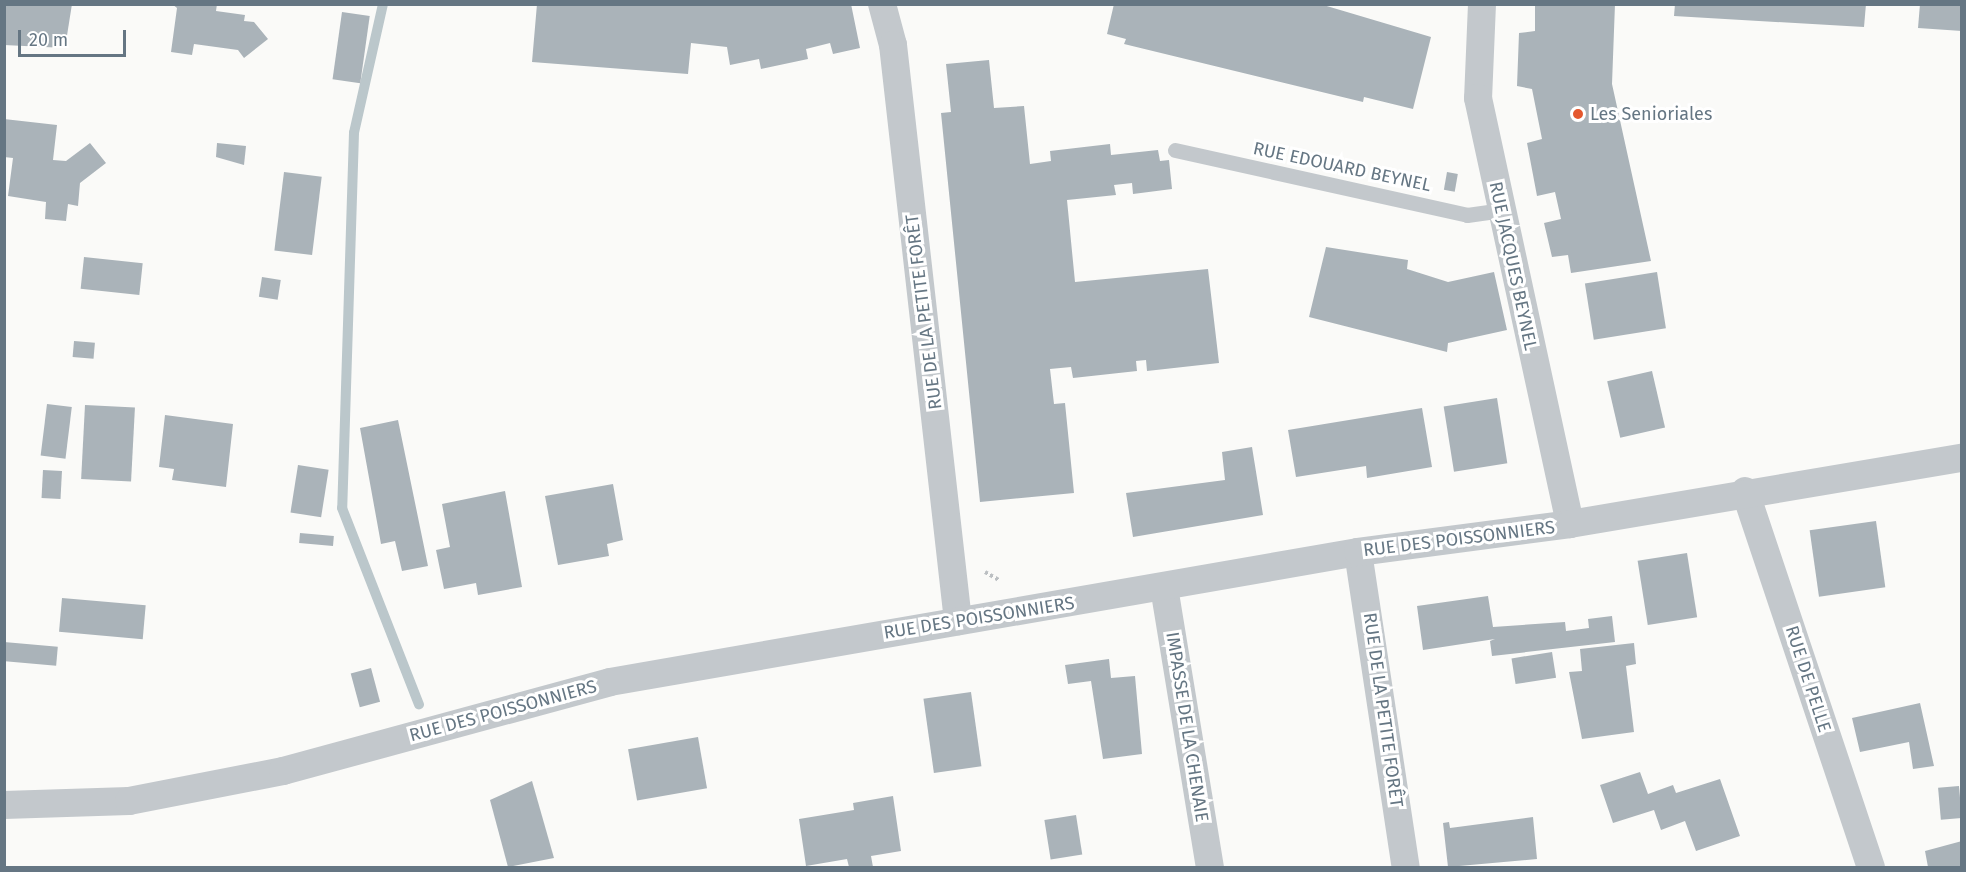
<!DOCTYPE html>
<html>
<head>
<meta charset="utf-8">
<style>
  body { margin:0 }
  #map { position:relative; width:1966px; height:872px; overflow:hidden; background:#fafaf8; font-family:"Fira Sans",sans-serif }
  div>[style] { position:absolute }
  .stream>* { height:10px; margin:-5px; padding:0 5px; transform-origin:5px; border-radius:5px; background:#bbc7cb }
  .building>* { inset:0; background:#aab3b9; transform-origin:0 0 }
  .path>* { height:4px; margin-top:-2px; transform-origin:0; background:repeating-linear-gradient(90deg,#bbbfc2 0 3px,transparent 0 6px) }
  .service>* { height:15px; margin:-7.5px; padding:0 7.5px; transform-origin:7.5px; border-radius:7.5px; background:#c3c8cc }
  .minor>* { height:28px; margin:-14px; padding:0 14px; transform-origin:14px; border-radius:14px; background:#c3c8cc }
  .dots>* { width:16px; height:16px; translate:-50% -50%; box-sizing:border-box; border:3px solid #fff; border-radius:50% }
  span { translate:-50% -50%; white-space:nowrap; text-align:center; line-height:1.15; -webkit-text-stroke:6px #fff; paint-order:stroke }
  .poi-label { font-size:18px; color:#657683 }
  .left { translate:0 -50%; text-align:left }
  .street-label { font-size:18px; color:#657683 }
  .frame { position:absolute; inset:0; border:6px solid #657683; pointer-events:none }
  .scale { position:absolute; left:18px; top:30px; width:108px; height:27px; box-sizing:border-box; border:3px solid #657683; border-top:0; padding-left:8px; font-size:18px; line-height:21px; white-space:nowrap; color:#657683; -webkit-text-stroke:4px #fff; paint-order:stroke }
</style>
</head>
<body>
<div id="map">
  <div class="stream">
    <div style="left:383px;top:4px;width:132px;rotate:102.7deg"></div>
    <div style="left:354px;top:133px;width:375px;rotate:91.8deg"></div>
    <div style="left:342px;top:508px;width:211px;rotate:68.6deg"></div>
  </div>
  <div class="building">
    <div style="clip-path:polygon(4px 4px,72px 4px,65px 48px,4px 45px)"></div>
    <div style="clip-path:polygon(172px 4px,217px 4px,216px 11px,245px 15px,244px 21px,254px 22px,268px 39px,244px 58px,238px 50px,194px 44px,192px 55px,171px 52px,177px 8px)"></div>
    <div style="clip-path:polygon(537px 4px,851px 4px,860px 48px,833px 54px,830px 43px,806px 49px,808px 59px,761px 69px,759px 59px,730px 65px,727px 47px,691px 43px,688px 74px,532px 62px)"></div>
    <div style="clip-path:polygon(1114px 4px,1320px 4px,1431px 37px,1413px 109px,1364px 97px,1363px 102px,1124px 44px,1126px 39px,1107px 34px)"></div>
    <div style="clip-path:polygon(1535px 4px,1615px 4px,1612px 84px,1651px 261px,1571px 273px,1568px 255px,1552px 257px,1544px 223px,1561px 219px,1555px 192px,1537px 196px,1527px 143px,1542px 139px,1532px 89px,1517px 86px,1519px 33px,1535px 31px)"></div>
    <div style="clip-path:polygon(1675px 4px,1866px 4px,1864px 27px,1674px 16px)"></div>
    <div style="clip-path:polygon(1920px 4px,1962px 4px,1962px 31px,1918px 28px)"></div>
    <div style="left:342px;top:12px;width:28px;height:68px;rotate:8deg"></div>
    <div style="clip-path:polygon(989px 60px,994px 108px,1024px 106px,1030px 164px,1051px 161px,1050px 151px,1110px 144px,1111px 155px,1158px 150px,1160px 161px,1169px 160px,1172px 189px,1133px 194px,1132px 183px,1114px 185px,1116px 195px,1067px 200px,1075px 282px,1208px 269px,1219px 363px,1147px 371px,1146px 360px,1136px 361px,1137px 371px,1073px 378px,1071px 367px,1050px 369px,1054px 404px,1065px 403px,1074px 493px,980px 502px,941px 113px,951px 112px,946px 64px)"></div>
    <div style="clip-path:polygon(4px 119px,57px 125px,53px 160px,66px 161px,90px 143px,106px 163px,80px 183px,78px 206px,68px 204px,66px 221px,45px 219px,46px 202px,8px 196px,13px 158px,4px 157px)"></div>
    <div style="clip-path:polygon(217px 143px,246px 146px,244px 165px,216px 157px)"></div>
    <div style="left:284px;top:172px;width:38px;height:79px;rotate:7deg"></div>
    <div style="left:1447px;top:172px;width:11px;height:18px;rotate:10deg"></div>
    <div style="clip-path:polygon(1326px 247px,1408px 260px,1407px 269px,1448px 282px,1494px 272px,1507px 330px,1448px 343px,1447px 352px,1309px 317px)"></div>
    <div style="left:84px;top:257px;width:59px;height:32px;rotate:6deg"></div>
    <div style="left:1657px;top:272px;width:57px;height:73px;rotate:81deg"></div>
    <div style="left:262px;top:277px;width:19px;height:20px;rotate:9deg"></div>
    <div style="left:74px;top:341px;width:21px;height:16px;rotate:5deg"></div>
    <div style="left:1652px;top:371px;width:58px;height:46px;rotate:77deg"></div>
    <div style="left:1497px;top:398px;width:66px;height:54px;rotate:81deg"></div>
    <div style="left:47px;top:404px;width:25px;height:52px;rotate:7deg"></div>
    <div style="left:85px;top:405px;width:50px;height:74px;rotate:3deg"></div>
    <div style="clip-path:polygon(1422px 408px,1432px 467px,1367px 478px,1366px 466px,1296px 477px,1288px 430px)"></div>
    <div style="clip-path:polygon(165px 415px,233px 424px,226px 487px,172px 480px,174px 469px,159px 467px)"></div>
    <div style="clip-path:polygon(398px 420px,428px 566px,402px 571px,395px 541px,381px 544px,360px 428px)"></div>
    <div style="clip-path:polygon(1252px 447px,1263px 515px,1133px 537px,1126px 493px,1225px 480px,1222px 452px)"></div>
    <div style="left:298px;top:465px;width:31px;height:48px;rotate:9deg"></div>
    <div style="left:43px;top:470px;width:19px;height:28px;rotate:3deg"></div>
    <div style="clip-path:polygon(613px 484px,623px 540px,607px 544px,609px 556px,558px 565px,545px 496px)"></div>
    <div style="clip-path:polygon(505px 491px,522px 587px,478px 595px,476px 583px,444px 589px,436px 550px,450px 547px,442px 504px)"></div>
    <div style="left:1876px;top:521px;width:67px;height:67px;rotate:82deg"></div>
    <div style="left:300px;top:533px;width:34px;height:10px;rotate:5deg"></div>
    <div style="left:1687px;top:553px;width:65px;height:50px;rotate:81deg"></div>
    <div style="clip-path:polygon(1488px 596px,1493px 627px,1565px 622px,1566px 631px,1589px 628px,1588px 619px,1612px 616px,1615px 642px,1492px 656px,1490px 641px,1495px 639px,1423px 650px,1417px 606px)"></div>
    <div style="left:62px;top:598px;width:84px;height:34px;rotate:5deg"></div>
    <div style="left:4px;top:642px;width:54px;height:19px;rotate:5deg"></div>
    <div style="clip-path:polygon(1634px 643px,1636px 664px,1626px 666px,1634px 732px,1582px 739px,1569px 672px,1582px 671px,1580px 649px)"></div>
    <div style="left:1552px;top:652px;width:26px;height:41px;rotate:81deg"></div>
    <div style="clip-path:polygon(1109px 659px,1111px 678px,1135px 676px,1142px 754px,1103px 759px,1091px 681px,1068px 684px,1065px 665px)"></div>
    <div style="left:371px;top:668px;width:35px;height:21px;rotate:75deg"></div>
    <div style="left:971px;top:692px;width:75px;height:48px;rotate:82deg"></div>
    <div style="clip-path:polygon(1920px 703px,1934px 766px,1913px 769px,1909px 742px,1860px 752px,1852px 718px)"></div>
    <div style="left:698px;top:737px;width:52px;height:71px;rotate:80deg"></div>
    <div style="clip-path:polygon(1640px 772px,1648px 794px,1673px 785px,1676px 793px,1720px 779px,1740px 836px,1696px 851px,1685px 821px,1661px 830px,1654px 810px,1613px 823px,1600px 785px)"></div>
    <div style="clip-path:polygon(532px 781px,554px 858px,508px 867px,490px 800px)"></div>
    <div style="left:1959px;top:786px;width:32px;height:21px;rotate:85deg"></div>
    <div style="clip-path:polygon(893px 796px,901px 851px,871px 856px,873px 867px,849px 867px,847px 859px,806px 866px,799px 819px,854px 810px,853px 803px)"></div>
    <div style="left:1076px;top:815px;width:40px;height:32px;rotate:81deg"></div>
    <div style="clip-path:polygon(1533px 817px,1537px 859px,1448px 867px,1443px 823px,1449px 822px,1450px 828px)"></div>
    <div style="clip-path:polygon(1962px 841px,1962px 867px,1928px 867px,1925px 851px)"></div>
  </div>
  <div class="path">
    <div style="left:985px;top:572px;width:16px;rotate:30deg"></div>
  </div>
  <div class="service">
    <div style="left:1175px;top:150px;width:299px;rotate:12.5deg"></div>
    <div style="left:1467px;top:215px;width:34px;rotate:-8deg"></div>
  </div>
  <div class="minor">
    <div style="left:882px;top:4px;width:42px;rotate:75deg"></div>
    <div style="left:893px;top:45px;width:580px;rotate:83.56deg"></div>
    <div style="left:1482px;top:4px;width:94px;rotate:92.4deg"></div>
    <div style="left:1478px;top:98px;width:436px;rotate:77.8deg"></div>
    <div style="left:1745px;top:491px;width:397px;rotate:71.5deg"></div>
    <div style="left:1358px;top:552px;width:320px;rotate:81.4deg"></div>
    <div style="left:1164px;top:587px;width:285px;rotate:80.7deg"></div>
    <div style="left:4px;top:805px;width:125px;rotate:-1.8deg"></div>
    <div style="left:129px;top:801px;width:157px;rotate:-11deg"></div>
    <div style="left:283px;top:771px;width:339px;rotate:-15.2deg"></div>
    <div style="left:610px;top:682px;width:759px;rotate:-9.86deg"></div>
    <div style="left:1358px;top:552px;width:214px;rotate:-7.5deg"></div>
    <div style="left:1570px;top:524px;width:398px;rotate:-9.6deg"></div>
  </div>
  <div class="dots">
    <div style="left:1578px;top:114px;background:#e4572e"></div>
  </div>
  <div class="poi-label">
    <span class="left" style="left:1590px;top:114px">Les Senioriales</span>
  </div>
  <div class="street-label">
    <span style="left:1342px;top:167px;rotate:12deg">RUE EDOUARD BEYNEL</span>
    <span style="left:1513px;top:266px;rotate:78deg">RUE JACQUES BEYNEL</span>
    <span style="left:924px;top:312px;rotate:-97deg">RUE DE LA PETITE FORÊT</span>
    <span style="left:1459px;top:539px;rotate:-7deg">RUE DES POISSONNIERS</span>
    <span style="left:979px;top:618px;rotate:-9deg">RUE DES POISSONNIERS</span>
    <span style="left:1808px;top:679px;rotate:72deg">RUE DE PELLE</span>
    <span style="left:1383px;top:710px;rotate:82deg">RUE DE LA PETITE FORÊT</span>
    <span style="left:503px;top:711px;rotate:-15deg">RUE DES POISSONNIERS</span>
    <span style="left:1187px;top:727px;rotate:81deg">IMPASSE DE LA CHENAIE</span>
  </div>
  <div class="frame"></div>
  <div class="scale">20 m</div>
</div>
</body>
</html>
